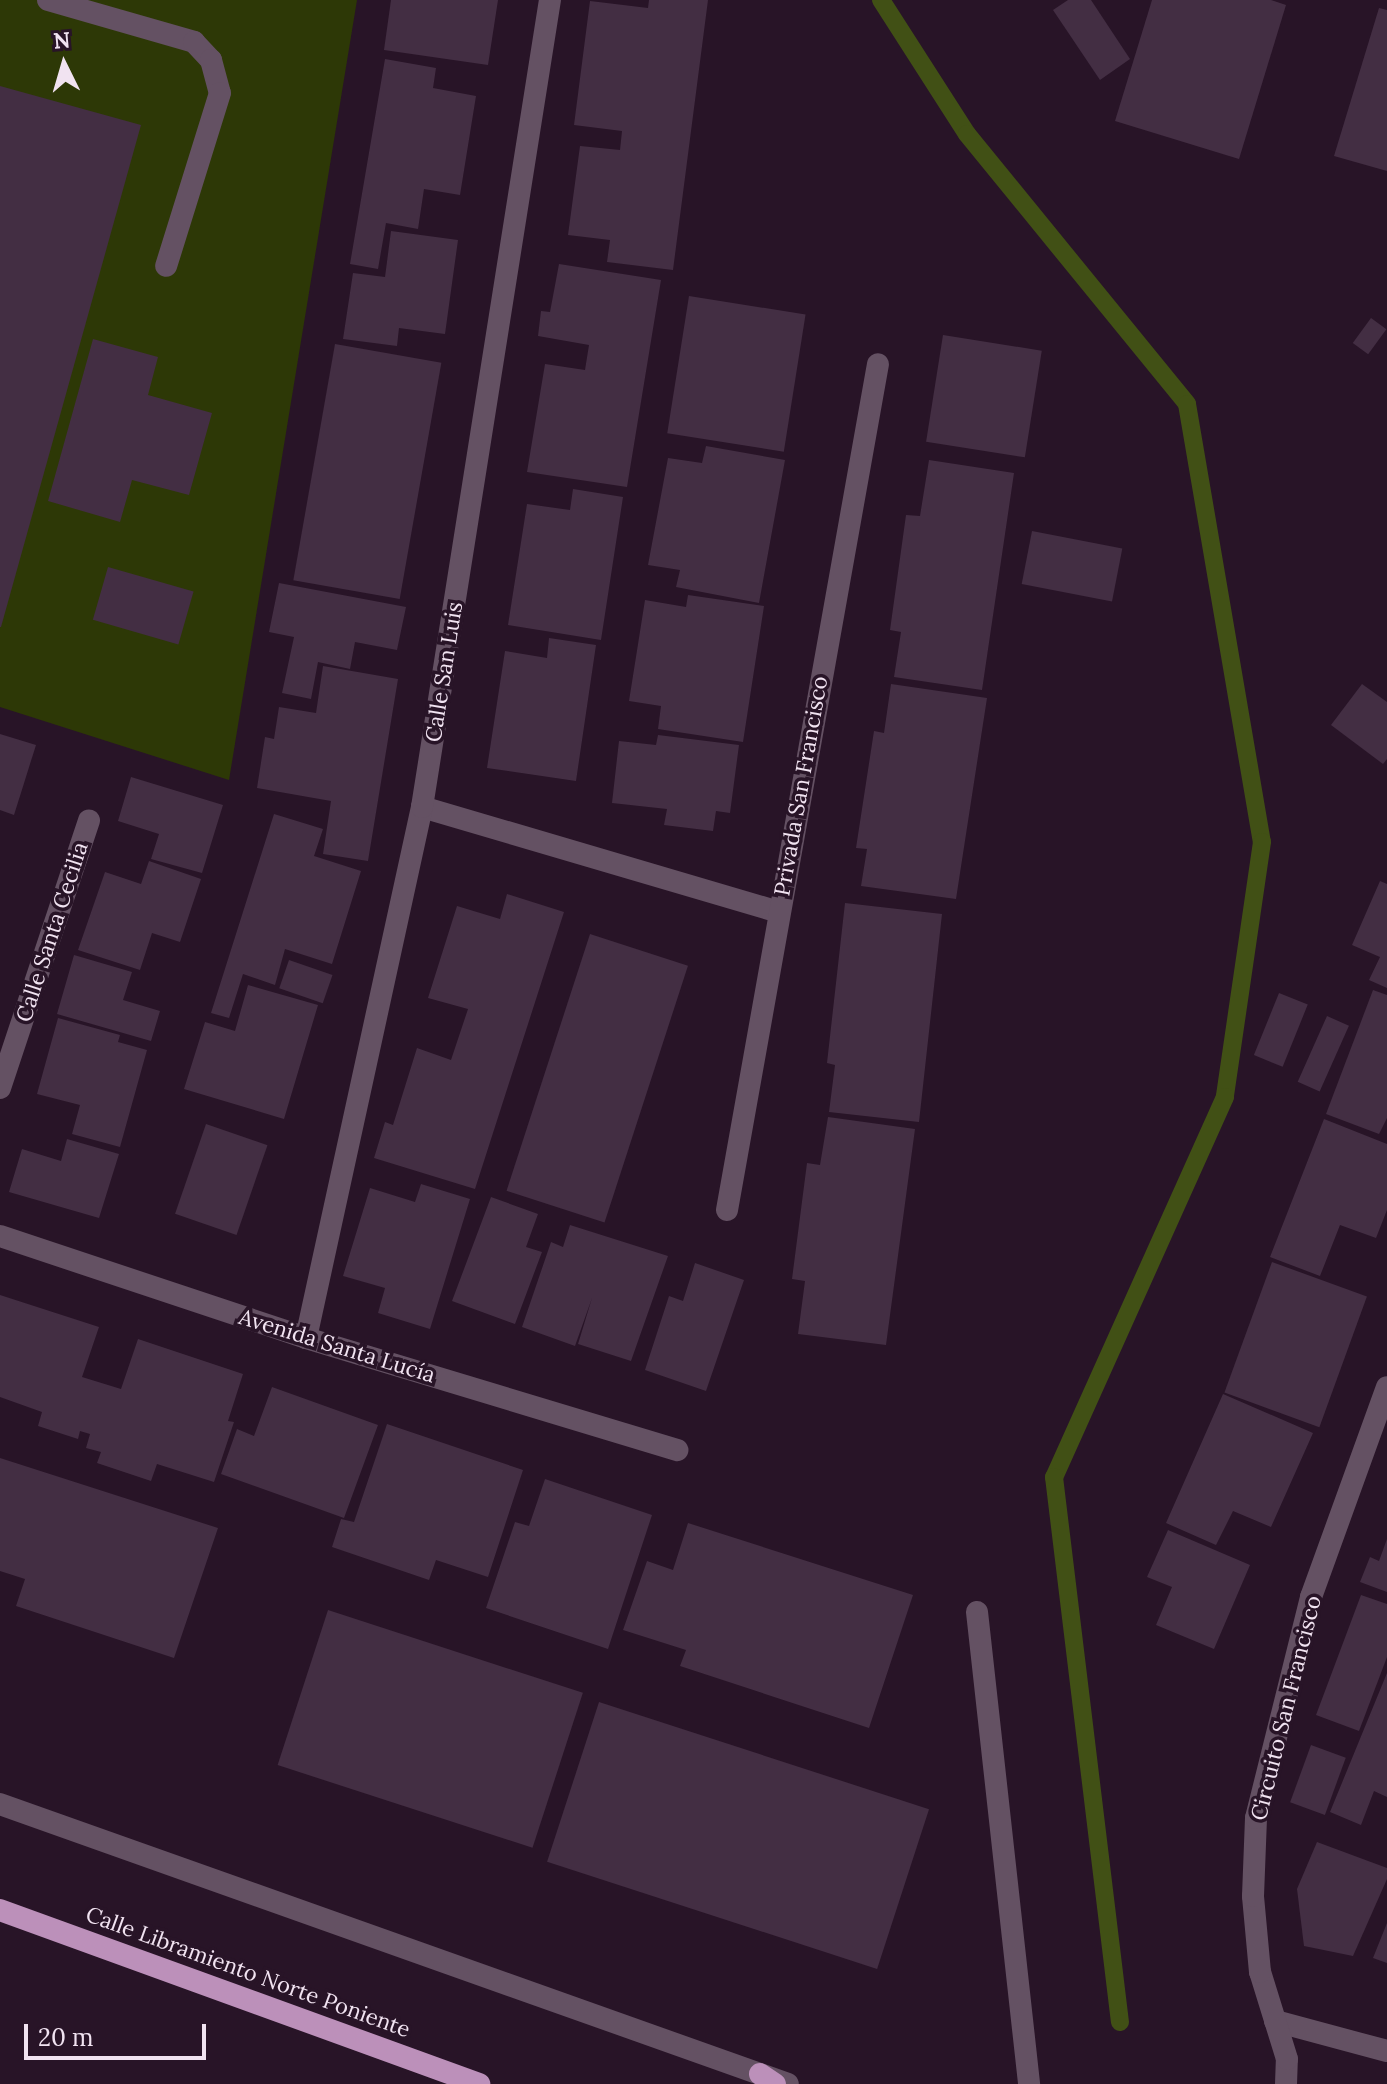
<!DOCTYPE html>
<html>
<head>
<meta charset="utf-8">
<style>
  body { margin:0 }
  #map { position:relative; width:1387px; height:2084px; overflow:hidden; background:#281427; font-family:Lora,serif }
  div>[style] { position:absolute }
  .green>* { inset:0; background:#2d3806 }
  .stream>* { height:18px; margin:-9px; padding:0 9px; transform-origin:9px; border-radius:9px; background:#415015 }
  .building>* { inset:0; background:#432e43; transform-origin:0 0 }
  .service>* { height:22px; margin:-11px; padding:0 11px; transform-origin:11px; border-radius:11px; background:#645163 }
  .minor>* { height:22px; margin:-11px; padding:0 11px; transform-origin:11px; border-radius:11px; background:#645163 }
  .tertiary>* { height:22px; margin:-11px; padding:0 11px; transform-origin:11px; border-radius:11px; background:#645163 }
  .trunk>* { height:22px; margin:-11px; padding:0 11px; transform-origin:11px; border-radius:11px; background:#bc90ba }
  span { translate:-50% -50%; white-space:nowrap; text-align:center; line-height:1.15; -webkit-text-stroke:7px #281427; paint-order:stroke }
  .street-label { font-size:22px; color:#f1e3f1 }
  .north { position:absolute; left:24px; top:24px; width:80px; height:80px; -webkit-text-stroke:6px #281427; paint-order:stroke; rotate:355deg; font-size:22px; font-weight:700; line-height:32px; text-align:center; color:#f1e3f1 }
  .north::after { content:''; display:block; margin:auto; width:28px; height:36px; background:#f1e3f1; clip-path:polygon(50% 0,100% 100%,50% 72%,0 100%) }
  .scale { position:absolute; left:24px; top:2024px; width:182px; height:36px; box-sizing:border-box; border:4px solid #f1e3f1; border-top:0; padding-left:10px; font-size:24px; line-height:28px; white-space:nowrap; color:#f1e3f1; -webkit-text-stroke:6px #281427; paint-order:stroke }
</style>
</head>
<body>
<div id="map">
  <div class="green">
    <div style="clip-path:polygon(0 0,357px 0,229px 780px,0 707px)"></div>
  </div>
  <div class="stream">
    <div style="left:881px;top:0;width:159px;rotate:57.3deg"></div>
    <div style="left:967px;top:134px;width:348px;rotate:50.8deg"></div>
    <div style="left:1187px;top:404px;width:444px;rotate:80.3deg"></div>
    <div style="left:1262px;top:842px;width:258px;rotate:98.3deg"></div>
    <div style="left:1225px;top:1097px;width:417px;rotate:114.2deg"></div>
    <div style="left:1054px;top:1477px;width:549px;rotate:83.1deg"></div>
  </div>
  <div class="building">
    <div style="clip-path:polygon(391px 0,498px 0,488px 65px,384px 50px)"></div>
    <div style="clip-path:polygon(649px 0,708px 0,673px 270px,607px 262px,610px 240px,568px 235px,580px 146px,620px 150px,622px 131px,574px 125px,590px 1px,648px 8px)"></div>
    <div style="clip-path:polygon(1068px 0,1091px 0,1130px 59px,1100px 80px,1053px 10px)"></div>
    <div style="clip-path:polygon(1152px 0,1271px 0,1286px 5px,1239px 159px,1115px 121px)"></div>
    <div style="clip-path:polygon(1379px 8px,1387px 10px,1387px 171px,1334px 156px)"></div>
    <div style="clip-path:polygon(385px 59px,436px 68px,433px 88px,476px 96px,460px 195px,424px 189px,418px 229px,386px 223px,378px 269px,350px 264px)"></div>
    <div style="clip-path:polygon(0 86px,141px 125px,1px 627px,0 627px)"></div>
    <div style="clip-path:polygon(391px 231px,458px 240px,445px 334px,399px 328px,397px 346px,343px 339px,353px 273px,385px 277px)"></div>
    <div style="clip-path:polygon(559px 264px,661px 280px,627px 487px,527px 472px,545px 364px,585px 370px,589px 345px,538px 336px,541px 311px,550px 312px)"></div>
    <div style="left:689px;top:296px;width:118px;height:139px;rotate:9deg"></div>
    <div style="left:1371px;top:318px;width:19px;height:31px;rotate:36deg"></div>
    <div style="left:943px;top:335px;width:100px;height:108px;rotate:9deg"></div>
    <div style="clip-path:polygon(93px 339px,158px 357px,148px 395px,212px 413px,189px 495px,132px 480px,120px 522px,48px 501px)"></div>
    <div style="left:335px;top:344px;width:108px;height:240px;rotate:10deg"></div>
    <div style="clip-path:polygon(706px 446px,785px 460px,759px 603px,676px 587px,680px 570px,648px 565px,668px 458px,702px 463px)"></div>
    <div style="clip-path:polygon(929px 460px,1014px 473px,982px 690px,894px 677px,901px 632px,890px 630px,906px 515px,920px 516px)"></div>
    <div style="clip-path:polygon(573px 489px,623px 497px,601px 640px,508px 625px,527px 504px,570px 510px)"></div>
    <div style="left:1032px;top:531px;width:92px;height:54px;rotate:11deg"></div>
    <div style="left:108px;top:567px;width:89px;height:55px;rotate:16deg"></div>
    <div style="clip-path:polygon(279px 583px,406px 607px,397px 650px,355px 642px,350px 669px,318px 662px,311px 699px,282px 693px,294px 637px,269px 632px)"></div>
    <div style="clip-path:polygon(688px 595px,764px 606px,743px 742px,658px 729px,661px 706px,629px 701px,645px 600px,686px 607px)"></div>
    <div style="clip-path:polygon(549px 638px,596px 645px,576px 781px,487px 768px,505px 651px,547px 658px)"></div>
    <div style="clip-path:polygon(323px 666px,398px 679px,368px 861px,323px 854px,331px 801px,257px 788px,265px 737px,274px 739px,279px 707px,316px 713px)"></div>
    <div style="clip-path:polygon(891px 684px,987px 698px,956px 899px,861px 886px,867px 849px,856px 848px,874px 731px,884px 733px)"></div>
    <div style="clip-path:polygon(1362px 684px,1387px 702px,1387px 759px,1383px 764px,1331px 725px)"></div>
    <div style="clip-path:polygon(0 734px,36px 745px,14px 815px,0 810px)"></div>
    <div style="clip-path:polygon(658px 735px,739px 745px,730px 813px,716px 811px,713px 831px,664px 825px,667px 809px,612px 803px,619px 741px,656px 745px)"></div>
    <div style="clip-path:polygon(131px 777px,223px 805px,202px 873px,151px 859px,159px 834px,118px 821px)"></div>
    <div style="clip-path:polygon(274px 814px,323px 829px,314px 856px,361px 871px,332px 964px,285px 949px,275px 985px,243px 974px,229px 1018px,211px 1013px)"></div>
    <div style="clip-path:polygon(149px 861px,201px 879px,180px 942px,152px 933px,140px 970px,78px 950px,105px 872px,141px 884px)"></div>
    <div style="clip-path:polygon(1380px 881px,1387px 884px,1387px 988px,1369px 980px,1380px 957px,1352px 945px)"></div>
    <div style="clip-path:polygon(507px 894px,564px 912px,475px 1189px,374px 1158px,385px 1122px,393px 1125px,417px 1048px,451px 1060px,468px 1009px,428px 998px,457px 906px,500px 919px)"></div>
    <div style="clip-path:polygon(845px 903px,942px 914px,919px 1122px,829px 1112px,835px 1065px,827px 1063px)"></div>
    <div style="left:590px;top:934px;width:103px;height:270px;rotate:18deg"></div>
    <div style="clip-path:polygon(74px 955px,132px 972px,123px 1000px,160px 1011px,151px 1041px,57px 1014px)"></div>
    <div style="left:289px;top:960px;width:46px;height:30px;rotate:19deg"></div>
    <div style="clip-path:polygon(248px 985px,318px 1005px,284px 1119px,184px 1089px,205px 1022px,235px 1031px)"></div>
    <div style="clip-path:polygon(1373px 990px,1387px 995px,1387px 1118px,1379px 1134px,1326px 1114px)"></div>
    <div style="left:1279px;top:993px;width:31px;height:67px;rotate:22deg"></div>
    <div style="left:1327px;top:1016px;width:24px;height:72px;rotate:24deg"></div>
    <div style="clip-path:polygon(58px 1018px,120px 1035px,118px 1042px,147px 1050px,120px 1147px,72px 1134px,80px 1105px,37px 1094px)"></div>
    <div style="clip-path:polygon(828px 1117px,915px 1129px,886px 1345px,798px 1334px,805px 1281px,792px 1279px,807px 1163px,820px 1165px)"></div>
    <div style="clip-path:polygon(1324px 1119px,1387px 1144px,1387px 1210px,1376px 1238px,1340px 1225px,1320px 1276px,1270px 1257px)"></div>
    <div style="left:206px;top:1124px;width:65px;height:95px;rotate:19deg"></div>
    <div style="clip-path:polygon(67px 1139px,119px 1154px,99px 1218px,9px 1192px,22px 1149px,61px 1161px)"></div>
    <div style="clip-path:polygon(421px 1184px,470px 1199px,430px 1329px,378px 1313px,385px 1288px,343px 1276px,370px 1188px,415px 1202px)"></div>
    <div style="clip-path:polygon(491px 1197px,538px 1214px,526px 1247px,542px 1252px,515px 1324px,452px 1301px)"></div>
    <div style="clip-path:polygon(570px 1225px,668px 1256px,631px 1361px,578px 1344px,592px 1298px,575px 1346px,522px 1327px,551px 1242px,563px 1247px)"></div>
    <div style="left:1272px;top:1262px;width:101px;height:139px;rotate:20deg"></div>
    <div style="clip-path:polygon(695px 1263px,744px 1280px,706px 1391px,645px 1370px,669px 1296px,683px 1301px)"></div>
    <div style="clip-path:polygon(0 1295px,99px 1327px,82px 1377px,121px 1389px,138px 1339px,243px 1374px,228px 1421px,234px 1422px,214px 1482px,157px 1464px,151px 1481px,97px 1463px,101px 1452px,86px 1448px,90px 1434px,80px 1431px,78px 1439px,38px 1426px,42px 1412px,0 1397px)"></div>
    <div style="clip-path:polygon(272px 1387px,378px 1425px,344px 1518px,221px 1474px,237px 1429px,254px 1436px)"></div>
    <div style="clip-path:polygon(1223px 1394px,1313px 1433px,1271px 1527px,1233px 1511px,1216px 1545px,1166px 1523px)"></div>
    <div style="clip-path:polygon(387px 1424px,523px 1470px,488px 1577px,436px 1560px,429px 1580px,332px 1547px,341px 1519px,354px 1522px)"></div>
    <div style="clip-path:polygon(0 1458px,218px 1528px,174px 1658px,16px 1606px,25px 1579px,0 1571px)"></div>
    <div style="clip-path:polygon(545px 1479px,652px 1515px,608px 1649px,486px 1608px,515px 1522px,529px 1526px)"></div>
    <div style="clip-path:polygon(688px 1523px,913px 1595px,869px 1728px,680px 1666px,686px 1650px,623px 1630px,647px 1561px,673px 1570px)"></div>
    <div style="clip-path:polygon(1168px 1530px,1250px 1565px,1214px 1649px,1156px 1625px,1172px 1587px,1147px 1577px)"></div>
    <div style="clip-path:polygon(1387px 1539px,1387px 1592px,1360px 1582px,1370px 1557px,1379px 1561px)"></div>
    <div style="clip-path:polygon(1361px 1595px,1387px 1604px,1387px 1657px,1359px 1731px,1316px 1715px)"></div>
    <div style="left:328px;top:1610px;width:268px;height:163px;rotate:18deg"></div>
    <div style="clip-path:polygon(1387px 1673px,1387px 1797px,1374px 1791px,1361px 1825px,1330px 1812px)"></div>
    <div style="left:599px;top:1702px;width:347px;height:168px;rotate:18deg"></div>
    <div style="left:1311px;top:1745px;width:37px;height:61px;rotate:20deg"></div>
    <div style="clip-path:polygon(1317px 1842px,1387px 1868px,1387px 1879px,1353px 1956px,1304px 1946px,1297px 1889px)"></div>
    <div style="clip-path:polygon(1387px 1923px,1387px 1963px,1373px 1958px)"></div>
  </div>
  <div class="service">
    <div style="left:48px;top:0;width:152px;rotate:16deg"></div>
    <div style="left:194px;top:42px;width:25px;rotate:47deg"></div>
    <div style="left:211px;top:60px;width:34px;rotate:75deg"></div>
    <div style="left:220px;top:93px;width:181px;rotate:107.3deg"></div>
  </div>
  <div class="minor">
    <div style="left:422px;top:807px;width:371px;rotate:16.4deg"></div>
    <div style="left:0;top:1088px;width:282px;rotate:-71.6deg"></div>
    <div style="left:727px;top:1210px;width:859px;rotate:-79.88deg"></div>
    <div style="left:0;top:1236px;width:323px;rotate:18.4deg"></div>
    <div style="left:306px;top:1338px;width:388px;rotate:16.8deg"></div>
    <div style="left:306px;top:1338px;width:544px;rotate:-77.68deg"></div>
    <div style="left:422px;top:807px;width:817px;rotate:-80.99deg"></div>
    <div style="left:977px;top:1612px;width:475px;rotate:83.7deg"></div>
    <div style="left:1275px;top:2021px;width:116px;rotate:15deg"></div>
    <div style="left:1286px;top:2084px;width:25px;rotate:-88deg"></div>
    <div style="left:1287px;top:2059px;width:91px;rotate:-107.2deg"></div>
    <div style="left:1260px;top:1972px;width:76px;rotate:-95.3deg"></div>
    <div style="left:1253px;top:1896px;width:78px;rotate:-87.8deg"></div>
    <div style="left:1256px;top:1818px;width:228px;rotate:-76deg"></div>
    <div style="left:1311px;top:1597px;width:223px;rotate:-70.1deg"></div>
  </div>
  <div class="tertiary">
    <div style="left:0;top:1804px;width:836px;rotate:19.56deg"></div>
  </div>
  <div class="trunk">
    <div style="left:0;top:1910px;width:510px;rotate:19.96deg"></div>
    <div style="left:760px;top:2074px;width:18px;rotate:34deg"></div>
  </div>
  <div class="street-label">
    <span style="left:444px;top:672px;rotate:-81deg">Calle San Luis</span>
    <span style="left:801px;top:786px;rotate:-80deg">Privada San Francisco</span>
    <span style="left:52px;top:932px;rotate:-72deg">Calle Santa Cecilia</span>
    <span style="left:337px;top:1346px;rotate:17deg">Avenida Santa Lucía</span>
    <span style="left:1286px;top:1708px;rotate:-76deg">Circuito San Francisco</span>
    <span style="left:248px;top:1972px;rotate:20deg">Calle Libramiento Norte Poniente</span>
  </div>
  <div class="north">N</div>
  <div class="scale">20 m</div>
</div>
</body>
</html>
